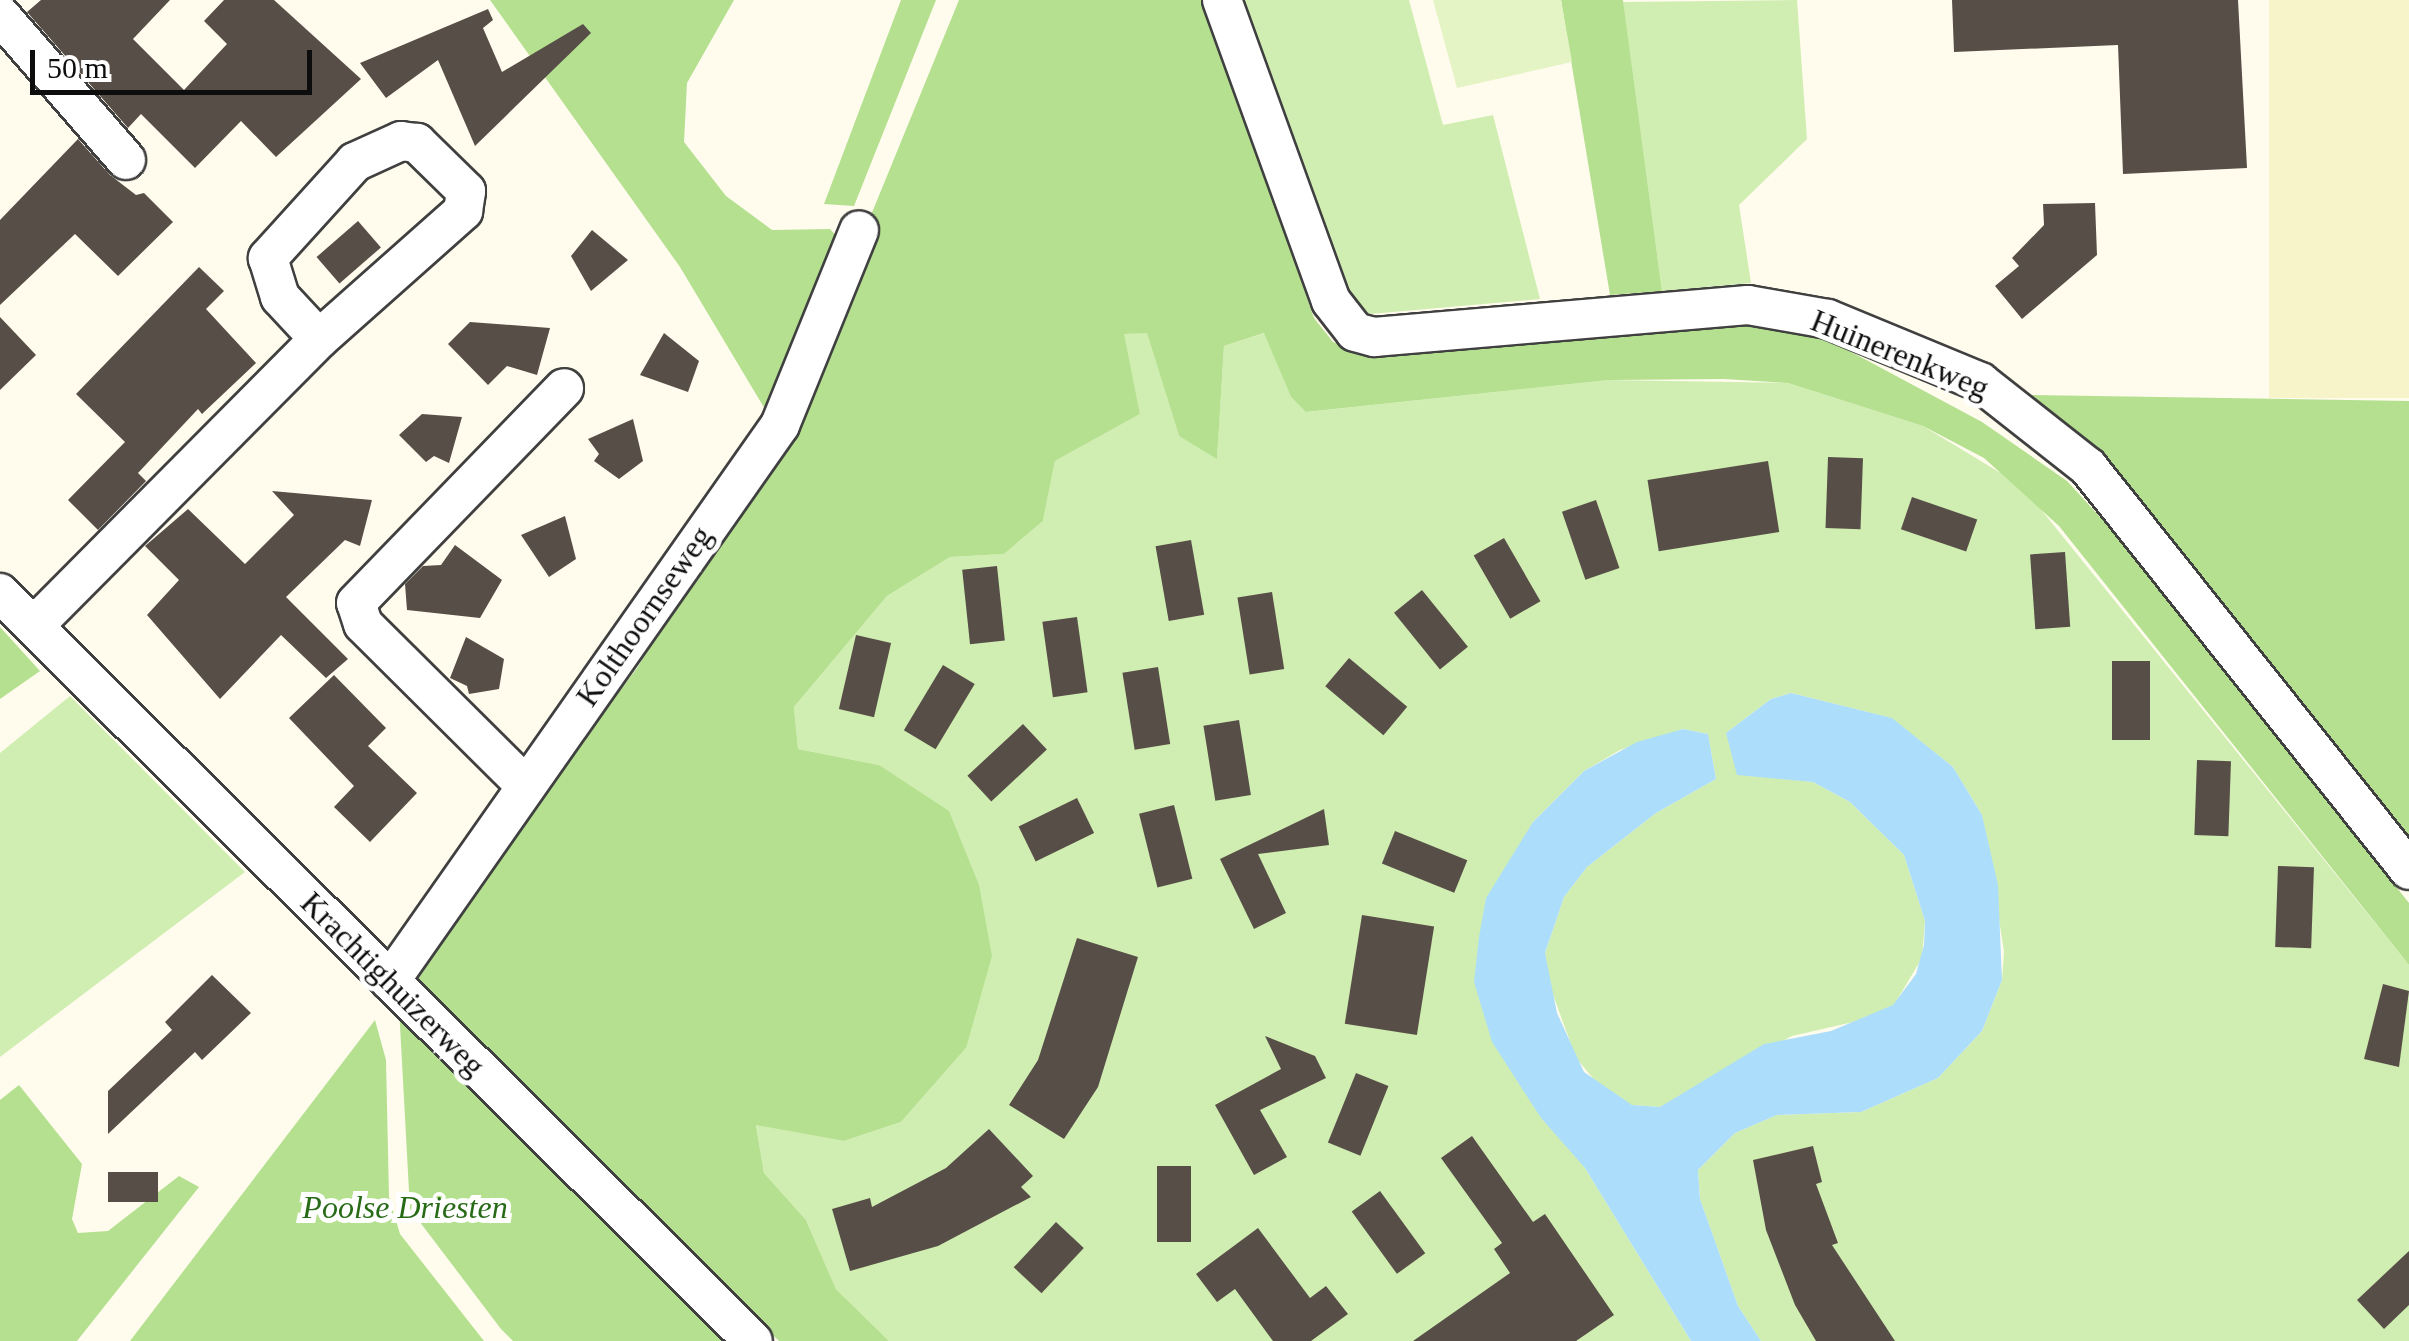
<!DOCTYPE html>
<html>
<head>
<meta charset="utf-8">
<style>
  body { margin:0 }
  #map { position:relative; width:2409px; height:1341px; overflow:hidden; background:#fffbed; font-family:Georgia,serif }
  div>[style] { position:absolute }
  .farmland>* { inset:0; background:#f8f4ca; transform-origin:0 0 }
  .green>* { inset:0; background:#d1eeb2 }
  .forest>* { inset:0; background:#b4e090 }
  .pitch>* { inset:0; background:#e4f4c5 }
  .water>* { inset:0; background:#acdefc }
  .building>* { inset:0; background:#574e48; transform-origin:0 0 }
  .roads { filter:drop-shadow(2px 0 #404040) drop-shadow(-2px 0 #404040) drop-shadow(0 2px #404040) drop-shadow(0 -2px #404040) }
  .minor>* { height:38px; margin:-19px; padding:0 19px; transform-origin:19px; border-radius:19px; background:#fff }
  span { translate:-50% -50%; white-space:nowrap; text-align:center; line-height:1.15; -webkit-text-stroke:10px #fff; paint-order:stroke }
  .street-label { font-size:32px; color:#0d0d0d }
  .park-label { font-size:32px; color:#286b17; font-style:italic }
  .scale { position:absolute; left:30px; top:50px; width:282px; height:45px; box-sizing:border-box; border:5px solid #0d0d0d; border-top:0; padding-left:12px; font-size:30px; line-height:35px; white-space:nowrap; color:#0d0d0d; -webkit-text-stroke:8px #fff; paint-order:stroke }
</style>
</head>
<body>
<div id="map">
  <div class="farmland">
    <div style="left:2269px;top:0;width:140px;height:398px"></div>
  </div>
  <div class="green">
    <div style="clip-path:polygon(1243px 0,1409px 0,1443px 125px,1493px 115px,1540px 299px,1370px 314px,1354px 307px)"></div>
    <div style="clip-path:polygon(1797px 0,1807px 139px,1739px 205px,1751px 283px,1662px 291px,1623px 2px)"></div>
    <div style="clip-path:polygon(1147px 332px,1179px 436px,1217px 457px,1224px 346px,1265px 333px,1291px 397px,1307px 412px,1609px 380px,1788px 383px,1923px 426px,2022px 486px,2409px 965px,2409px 1341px,1761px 1341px,1738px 1306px,1700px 1199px,1698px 1170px,1735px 1133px,1777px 1115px,1861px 1112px,1938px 1078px,1982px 1031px,2002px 980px,2004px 951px,1982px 815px,1953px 767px,1891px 718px,1791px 693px,1771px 699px,1726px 733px,1746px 774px,1813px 782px,1850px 802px,1904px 855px,1925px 921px,1922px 958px,1894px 1005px,1875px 1017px,1792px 1036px,1660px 1107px,1632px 1105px,1603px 1090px,1576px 1058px,1543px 967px,1545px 953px,1564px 897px,1587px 867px,1656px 813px,1716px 779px,1708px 734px,1683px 729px,1620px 750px,1584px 771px,1533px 822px,1514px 1076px,1585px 1168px,1691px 1341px,889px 1341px,836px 1289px,806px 1220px,764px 1173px,756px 1124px,844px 1141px,901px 1122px,966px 1048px,879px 765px,798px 749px,794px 707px,887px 596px,950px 557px,1004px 554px,1043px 521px,1055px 461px,1140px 414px,1123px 334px)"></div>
    <div style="clip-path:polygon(70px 696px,245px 872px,0 1057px,0 753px)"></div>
  </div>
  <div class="forest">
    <div style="clip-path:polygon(490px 0,734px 0,687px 83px,684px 142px,726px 196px,772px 230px,830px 229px,840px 240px,772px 421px,680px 267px)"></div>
    <div style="clip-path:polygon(901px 0,936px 0,854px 206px,824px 204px)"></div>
    <div style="clip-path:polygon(959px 0,1203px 0,1314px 318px,1333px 342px,1362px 353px,1767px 324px,1829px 340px,1982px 422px,2067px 481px,2111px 529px,2409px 903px,2409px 965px,2059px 526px,1984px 458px,1923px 426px,1788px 383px,1724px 379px,1609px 380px,1306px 412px,1291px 397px,1264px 333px,1224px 346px,1217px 459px,1179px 436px,1147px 333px,1124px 334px,1140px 414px,1055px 461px,1043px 521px,1004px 554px,950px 557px,887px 596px,794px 707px,798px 749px,879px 765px,949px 811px,979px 885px,992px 956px,966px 1048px,901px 1122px,844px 1141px,756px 1125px,764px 1173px,806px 1220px,836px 1289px,889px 1341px,779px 1341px,404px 976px,637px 668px,781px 435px)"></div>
    <div style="clip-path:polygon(1561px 0,1623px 0,1662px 291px,1610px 295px)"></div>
    <div style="clip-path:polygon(2027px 395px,2409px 401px,2409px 839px,2139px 501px)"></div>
    <div style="clip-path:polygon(0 627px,40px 671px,0 699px)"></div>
    <div style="clip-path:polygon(399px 1007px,727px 1341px,513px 1341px,501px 1329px,410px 1209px)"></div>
    <div style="clip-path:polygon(375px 1020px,386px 1060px,389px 1197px,400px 1234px,484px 1341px,130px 1341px)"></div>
    <div style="clip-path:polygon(19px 1085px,82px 1164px,72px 1219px,78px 1233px,108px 1231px,179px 1176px,199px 1187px,77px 1341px,0 1341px,0 1100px)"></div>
  </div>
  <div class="pitch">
    <div style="clip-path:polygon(1433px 0,1561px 0,1572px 62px,1457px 88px)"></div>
  </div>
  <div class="water">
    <div style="clip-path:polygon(1791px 693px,1892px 718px,1953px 767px,1982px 815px,1998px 885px,2002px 980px,1982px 1031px,1938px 1078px,1861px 1112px,1777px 1115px,1735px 1133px,1698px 1170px,1700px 1199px,1738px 1306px,1761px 1341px,1691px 1341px,1585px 1168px,1541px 1118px,1492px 1042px,1474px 982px,1479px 937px,1486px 898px,1533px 822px,1584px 771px,1637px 742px,1683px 729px,1708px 734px,1716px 779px,1656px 813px,1587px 867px,1564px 897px,1545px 953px,1557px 1013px,1584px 1072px,1632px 1105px,1660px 1107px,1764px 1044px,1831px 1031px,1893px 1005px,1916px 974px,1924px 945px,1925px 921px,1904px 855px,1850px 802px,1813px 782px,1737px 775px,1726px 733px,1771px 699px)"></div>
  </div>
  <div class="building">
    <div style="clip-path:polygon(41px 0,170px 0,133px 39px,184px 90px,227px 44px,204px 21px,224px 0,274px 0,361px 79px,276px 157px,241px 121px,195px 168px,141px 114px,128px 128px,27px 12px)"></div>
    <div style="clip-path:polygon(1952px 0,2238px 0,2247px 168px,2123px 174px,2118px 45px,1954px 52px)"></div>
    <div style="clip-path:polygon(488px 9px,493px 20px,483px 28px,502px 72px,583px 24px,591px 33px,475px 146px,438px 60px,386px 98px,360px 63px)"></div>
    <div style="clip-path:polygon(78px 139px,110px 175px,136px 195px,144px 193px,173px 222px,118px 276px,75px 234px,0 305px,0 220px)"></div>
    <div style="clip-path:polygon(2095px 203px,2097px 255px,2022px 319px,1995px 286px,2019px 266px,2012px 258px,2044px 225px,2043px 204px)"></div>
    <div style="left:358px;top:221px;width:35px;height:55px;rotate:49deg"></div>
    <div style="clip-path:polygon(592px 230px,628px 260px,591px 291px,571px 256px)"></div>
    <div style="clip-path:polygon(199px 267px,224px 291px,206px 309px,256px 363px,202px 414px,198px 409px,138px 473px,146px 481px,98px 530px,68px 500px,125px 442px,76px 394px)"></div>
    <div style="clip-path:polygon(0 317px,36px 355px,0 390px)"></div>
    <div style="clip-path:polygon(470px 322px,550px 328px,537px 375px,507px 366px,488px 385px,448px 344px)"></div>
    <div style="clip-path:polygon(664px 333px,699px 361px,688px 392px,640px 375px)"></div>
    <div style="clip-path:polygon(422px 414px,462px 417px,449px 463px,434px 456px,426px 462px,399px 435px)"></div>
    <div style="clip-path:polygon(633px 419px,643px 461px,619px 479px,594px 461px,599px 454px,588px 439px)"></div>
    <div style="left:1828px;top:457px;width:35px;height:71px;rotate:2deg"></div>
    <div style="left:1768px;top:461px;width:72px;height:122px;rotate:81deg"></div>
    <div style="clip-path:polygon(272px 491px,372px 500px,360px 546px,345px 540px,286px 597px,348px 659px,326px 678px,281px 635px,220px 699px,147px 615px,179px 580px,145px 546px,188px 509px,245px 564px,294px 515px)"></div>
    <div style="left:1912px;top:497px;width:69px;height:34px;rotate:19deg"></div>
    <div style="left:1596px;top:500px;width:72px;height:36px;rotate:71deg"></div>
    <div style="clip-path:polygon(565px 516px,576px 559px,549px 577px,521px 535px)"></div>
    <div style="left:1504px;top:538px;width:73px;height:35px;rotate:60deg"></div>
    <div style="left:1191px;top:540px;width:76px;height:36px;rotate:80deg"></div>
    <div style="clip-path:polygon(455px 545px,502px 580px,480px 618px,407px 610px,405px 584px,423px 566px,441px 565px)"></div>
    <div style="left:2065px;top:552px;width:75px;height:35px;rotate:86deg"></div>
    <div style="left:997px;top:566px;width:75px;height:35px;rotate:84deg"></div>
    <div style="left:1422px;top:590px;width:73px;height:36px;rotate:51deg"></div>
    <div style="left:1272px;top:592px;width:78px;height:35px;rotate:81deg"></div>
    <div style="left:1077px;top:617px;width:76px;height:35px;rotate:82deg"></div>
    <div style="left:856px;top:635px;width:36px;height:76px;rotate:13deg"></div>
    <div style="clip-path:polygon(466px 637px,504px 659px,499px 689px,469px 694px,467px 686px,450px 678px)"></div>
    <div style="left:1349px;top:658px;width:76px;height:37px;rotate:40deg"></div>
    <div style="left:2112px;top:661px;width:38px;height:79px"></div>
    <div style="left:943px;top:665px;width:37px;height:76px;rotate:31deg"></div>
    <div style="left:1158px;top:667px;width:78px;height:36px;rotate:81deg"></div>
    <div style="clip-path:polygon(334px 675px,386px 728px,368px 746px,417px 793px,370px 842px,334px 807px,354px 786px,289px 718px)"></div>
    <div style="left:1239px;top:720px;width:76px;height:36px;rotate:81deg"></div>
    <div style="left:1023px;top:724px;width:35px;height:76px;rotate:47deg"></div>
    <div style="left:2197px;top:760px;width:34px;height:75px;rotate:2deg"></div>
    <div style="left:1077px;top:798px;width:39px;height:65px;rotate:64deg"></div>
    <div style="left:1174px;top:805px;width:76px;height:36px;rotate:76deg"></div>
    <div style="clip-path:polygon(1324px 809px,1329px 845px,1258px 854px,1286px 913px,1254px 929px,1220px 859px)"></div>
    <div style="left:1395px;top:831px;width:78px;height:35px;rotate:22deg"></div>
    <div style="left:2278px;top:866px;width:36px;height:81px;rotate:2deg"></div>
    <div style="left:1362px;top:915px;width:73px;height:110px;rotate:9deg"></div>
    <div style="clip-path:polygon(1077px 938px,1138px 957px,1098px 1087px,1064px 1139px,1009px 1105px,1038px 1060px)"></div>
    <div style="clip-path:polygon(212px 975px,251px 1013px,202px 1060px,195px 1052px,108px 1134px,108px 1091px,172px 1030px,165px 1022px)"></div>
    <div style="clip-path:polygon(2383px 984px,2409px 991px,2399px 1067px,2364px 1059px)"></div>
    <div style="clip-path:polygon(1265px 1036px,1315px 1056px,1326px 1078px,1260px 1110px,1287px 1157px,1254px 1175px,1215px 1105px,1281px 1069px)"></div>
    <div style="left:1356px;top:1073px;width:35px;height:75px;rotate:22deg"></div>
    <div style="clip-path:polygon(989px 1129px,1033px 1176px,1021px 1187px,1031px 1197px,938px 1246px,850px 1271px,832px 1209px,870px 1198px,872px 1207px,946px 1168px)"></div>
    <div style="clip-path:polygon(1472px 1136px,1533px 1222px,1545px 1214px,1614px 1315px,1576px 1341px,1413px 1341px,1510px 1273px,1494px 1249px,1502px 1243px,1441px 1158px)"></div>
    <div style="clip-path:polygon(1813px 1146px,1822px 1182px,1816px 1184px,1838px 1243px,1832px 1245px,1895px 1341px,1816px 1341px,1795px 1305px,1766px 1230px,1753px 1160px)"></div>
    <div style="left:1157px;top:1166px;width:34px;height:76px"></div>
    <div style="left:108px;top:1172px;width:50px;height:30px"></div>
    <div style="left:1380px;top:1191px;width:77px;height:35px;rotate:54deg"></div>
    <div style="left:1056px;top:1222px;width:38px;height:62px;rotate:43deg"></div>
    <div style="clip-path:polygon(1258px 1228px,1310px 1298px,1326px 1286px,1348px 1314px,1311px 1341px,1273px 1341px,1235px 1289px,1217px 1302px,1196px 1274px)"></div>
    <div style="clip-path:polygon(2409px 1251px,2409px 1305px,2384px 1329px,2357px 1300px)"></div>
  </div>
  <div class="roads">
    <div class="minor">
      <div style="left:1222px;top:0;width:320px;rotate:70.1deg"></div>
      <div style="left:1331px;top:301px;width:39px;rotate:52deg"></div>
      <div style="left:1355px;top:332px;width:20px;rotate:15deg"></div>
      <div style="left:1374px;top:337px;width:375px;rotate:-4.9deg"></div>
      <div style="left:1748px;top:305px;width:81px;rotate:9.9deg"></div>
      <div style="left:1828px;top:319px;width:165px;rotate:22.5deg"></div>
      <div style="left:1980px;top:382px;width:137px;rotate:38.2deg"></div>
      <div style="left:2088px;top:467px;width:515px;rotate:51.46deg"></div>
      <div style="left:0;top:15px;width:192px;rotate:49deg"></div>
      <div style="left:0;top:593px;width:1061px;rotate:44.81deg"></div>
      <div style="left:34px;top:626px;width:404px;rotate:-45.2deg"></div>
      <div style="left:319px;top:339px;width:193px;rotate:-41.6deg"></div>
      <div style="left:463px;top:211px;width:20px;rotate:-81deg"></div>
      <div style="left:466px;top:191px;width:69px;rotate:-135.6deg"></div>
      <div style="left:417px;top:143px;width:16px;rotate:-173deg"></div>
      <div style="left:401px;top:141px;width:51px;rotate:155.5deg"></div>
      <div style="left:355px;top:162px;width:130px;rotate:132.2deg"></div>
      <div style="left:268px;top:258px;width:41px;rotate:72.9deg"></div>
      <div style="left:280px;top:297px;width:57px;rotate:47.1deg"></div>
      <div style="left:525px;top:785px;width:228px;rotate:-135.2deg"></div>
      <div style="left:363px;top:624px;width:22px;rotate:-108deg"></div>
      <div style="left:356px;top:603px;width:299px;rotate:-45.9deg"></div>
      <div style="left:390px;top:981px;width:679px;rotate:-54.95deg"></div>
      <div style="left:780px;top:425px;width:210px;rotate:-67.9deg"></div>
    </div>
  </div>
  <div class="street-label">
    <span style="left:1900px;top:354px;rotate:22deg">Huinerenkweg</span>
    <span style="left:644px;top:616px;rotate:-55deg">Kolthoornseweg</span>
    <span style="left:393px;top:984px;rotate:45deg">Krachtighuizerweg</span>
  </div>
  <div class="park-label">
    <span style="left:405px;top:1207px">Poolse Driesten</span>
  </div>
  <div class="scale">50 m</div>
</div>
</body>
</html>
